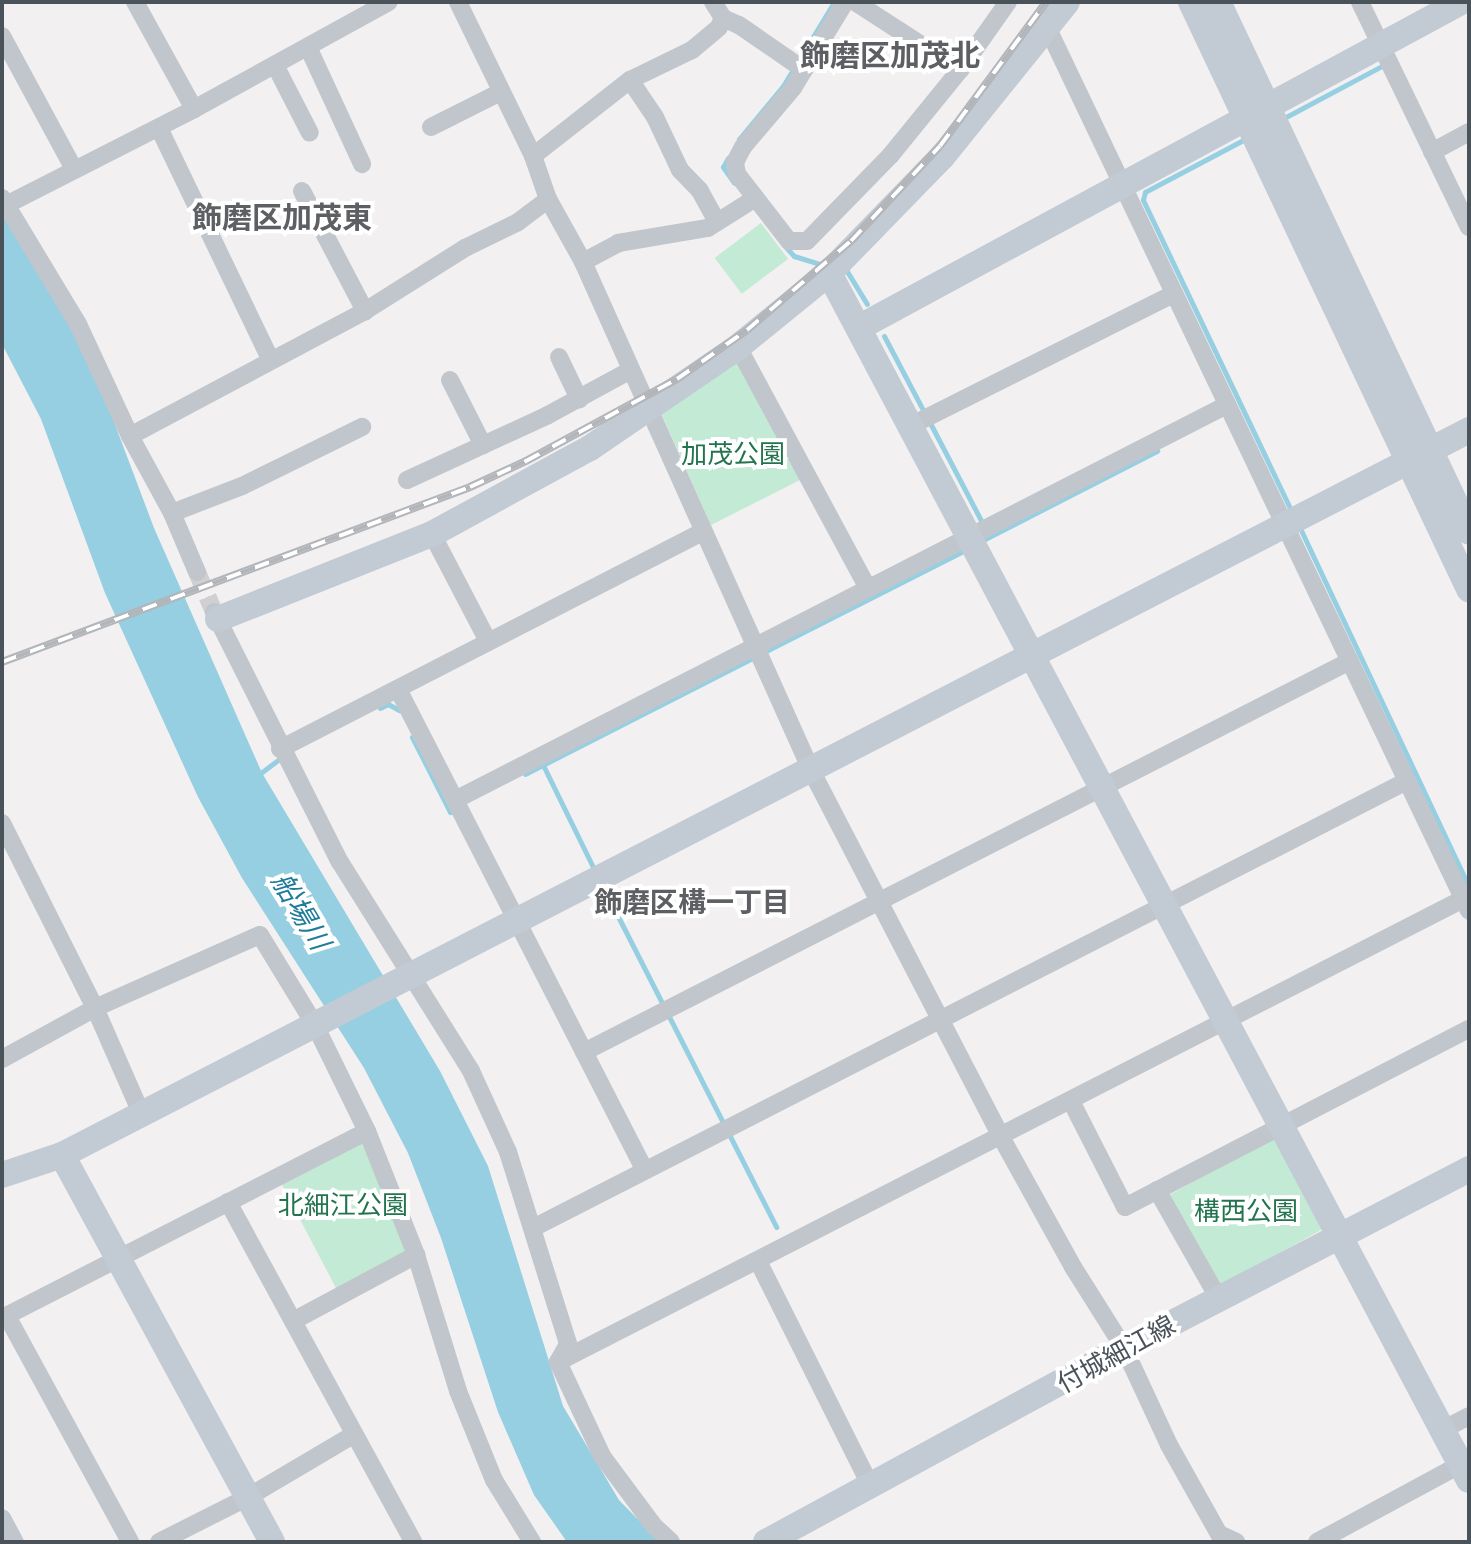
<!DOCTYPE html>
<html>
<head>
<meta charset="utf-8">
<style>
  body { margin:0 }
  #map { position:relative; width:1471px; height:1544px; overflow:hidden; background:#f2f0f0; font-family:"IBM Plex Sans","Noto Sans JP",sans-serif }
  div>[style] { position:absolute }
  .green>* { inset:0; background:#c3ead4; transform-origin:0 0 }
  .water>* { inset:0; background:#96cfe1 }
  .stream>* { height:5px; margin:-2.5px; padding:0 2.5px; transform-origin:2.5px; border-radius:2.5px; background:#96cfe1 }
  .street-tunnel>* { height:18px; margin-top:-9px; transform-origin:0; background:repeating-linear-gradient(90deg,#d0d0d2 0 18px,transparent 0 27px) }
  .street>* { height:18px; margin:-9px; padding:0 9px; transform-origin:9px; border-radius:9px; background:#c0c6cc }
  .secondary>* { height:26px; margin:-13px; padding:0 13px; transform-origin:13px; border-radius:13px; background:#c2cad4 }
  .rail>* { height:8px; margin-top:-4px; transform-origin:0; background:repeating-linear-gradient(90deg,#fff 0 15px,#b2b5b9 0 30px); box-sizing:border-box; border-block:2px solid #b2b5b9 }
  span { translate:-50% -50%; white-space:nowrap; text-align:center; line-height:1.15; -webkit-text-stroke:8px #fff; paint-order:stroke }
  .park-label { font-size:26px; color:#23734e }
  .street-label { font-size:26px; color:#4a525a }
  .neighbourhood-label { font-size:28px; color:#5d5f63; font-weight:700 }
  .water-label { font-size:28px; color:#1e7b99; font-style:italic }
  .quarter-label { font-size:30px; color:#5d5f63; font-weight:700 }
  .frame { position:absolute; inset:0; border:4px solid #4a525a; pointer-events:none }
</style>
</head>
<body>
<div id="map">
  <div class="green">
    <div style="left:761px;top:223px;width:45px;height:58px;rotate:53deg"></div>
    <div style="clip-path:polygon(732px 361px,741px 365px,802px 479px,711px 525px,662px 415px,667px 406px)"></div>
    <div style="left:1274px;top:1137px;width:104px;height:120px;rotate:61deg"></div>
    <div style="clip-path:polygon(359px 1144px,365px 1144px,406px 1253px,337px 1290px,281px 1183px)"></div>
  </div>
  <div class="water">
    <div style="clip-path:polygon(2px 213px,68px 321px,105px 398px,154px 528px,262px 773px,440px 1071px,488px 1166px,563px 1406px,619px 1500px,660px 1542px,567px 1542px,534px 1495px,498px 1412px,441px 1238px,408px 1153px,364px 1068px,242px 878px,198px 797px,105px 593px,41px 419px,2px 344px)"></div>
  </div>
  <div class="stream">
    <div style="left:1284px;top:118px;width:111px;rotate:-28deg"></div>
    <div style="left:1247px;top:138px;width:115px;rotate:152.1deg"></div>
    <div style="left:1145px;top:192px;width:8px;rotate:104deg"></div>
    <div style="left:1143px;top:200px;width:347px;rotate:64.5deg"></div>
    <div style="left:739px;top:139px;width:69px;rotate:-50.3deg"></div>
    <div style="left:783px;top:86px;width:98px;rotate:-58.7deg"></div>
    <div style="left:728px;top:158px;width:10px;rotate:119deg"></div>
    <div style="left:723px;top:167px;width:19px;rotate:55deg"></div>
    <div style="left:784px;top:245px;width:15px;rotate:48deg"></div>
    <div style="left:794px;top:256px;width:30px;rotate:17deg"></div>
    <div style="left:845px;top:268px;width:42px;rotate:58.6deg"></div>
    <div style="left:884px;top:336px;width:86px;rotate:62.2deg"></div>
    <div style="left:929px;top:421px;width:119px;rotate:62.4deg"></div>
    <div style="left:1299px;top:526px;width:400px;rotate:64.8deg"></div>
    <div style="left:981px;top:541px;width:198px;rotate:-27.1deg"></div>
    <div style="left:764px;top:652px;width:225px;rotate:-26.9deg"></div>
    <div style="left:380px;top:708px;width:9px;rotate:-27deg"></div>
    <div style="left:388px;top:704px;width:13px;rotate:29deg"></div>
    <div style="left:412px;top:737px;width:84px;rotate:63.1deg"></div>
    <div style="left:450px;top:812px;width:6px;rotate:-31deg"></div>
    <div style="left:543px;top:765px;width:120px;rotate:63.9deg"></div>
    <div style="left:525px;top:774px;width:258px;rotate:-27deg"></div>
    <div style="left:258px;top:775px;width:30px;rotate:-37deg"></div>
    <div style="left:602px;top:885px;width:384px;rotate:63deg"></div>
  </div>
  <div class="street-tunnel">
    <div style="left:197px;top:572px;width:43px;rotate:67deg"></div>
  </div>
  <div class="street">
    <div style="left:135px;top:2px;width:122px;rotate:61.1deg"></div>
    <div style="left:458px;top:2px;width:171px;rotate:64deg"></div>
    <div style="left:533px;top:156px;width:46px;rotate:70.8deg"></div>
    <div style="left:548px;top:199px;width:72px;rotate:60.9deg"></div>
    <div style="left:583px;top:262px;width:557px;rotate:65.83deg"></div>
    <div style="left:811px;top:770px;width:413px;rotate:62.6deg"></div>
    <div style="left:1001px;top:1137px;width:149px;rotate:61deg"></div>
    <div style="left:1073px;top:1267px;width:96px;rotate:57.8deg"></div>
    <div style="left:1124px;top:1348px;width:107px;rotate:65.1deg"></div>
    <div style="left:1169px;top:1445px;width:102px;rotate:60.7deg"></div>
    <div style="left:1219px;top:1534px;width:19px;rotate:25deg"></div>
    <div style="left:845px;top:2px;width:100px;rotate:121.2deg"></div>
    <div style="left:793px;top:88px;width:77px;rotate:130.3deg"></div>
    <div style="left:743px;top:147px;width:17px;rotate:118deg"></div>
    <div style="left:735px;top:162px;width:12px;rotate:81deg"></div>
    <div style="left:737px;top:174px;width:85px;rotate:52.2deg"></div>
    <div style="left:789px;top:241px;width:18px"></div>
    <div style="left:807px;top:241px;width:119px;rotate:-45.7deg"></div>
    <div style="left:890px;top:156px;width:111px;rotate:-50.9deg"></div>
    <div style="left:960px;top:70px;width:83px;rotate:-54.8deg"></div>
    <div style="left:855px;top:2px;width:125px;rotate:32.9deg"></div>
    <div style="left:1360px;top:2px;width:250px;rotate:64.2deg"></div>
    <div style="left:723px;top:18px;width:17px;rotate:24deg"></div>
    <div style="left:739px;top:25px;width:79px;rotate:34.7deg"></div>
    <div style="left:1048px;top:29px;width:977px;rotate:64.48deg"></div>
    <div style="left:2px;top:36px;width:151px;rotate:61.6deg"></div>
    <div style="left:308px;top:47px;width:129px;rotate:65.2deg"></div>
    <div style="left:275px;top:65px;width:76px;rotate:62.8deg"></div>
    <div style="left:630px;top:80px;width:45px;rotate:56deg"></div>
    <div style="left:655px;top:117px;width:59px;rotate:64.7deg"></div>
    <div style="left:680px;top:170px;width:29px;rotate:46deg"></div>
    <div style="left:700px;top:191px;width:33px;rotate:61deg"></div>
    <div style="left:431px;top:127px;width:78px;rotate:-26.6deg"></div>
    <div style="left:159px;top:128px;width:256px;rotate:64.3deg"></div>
    <div style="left:1432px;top:152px;width:42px;rotate:-28.4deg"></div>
    <div style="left:533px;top:156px;width:123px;rotate:-38.1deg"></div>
    <div style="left:630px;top:80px;width:69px;rotate:-25.8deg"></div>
    <div style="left:692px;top:50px;width:35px;rotate:-40deg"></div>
    <div style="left:719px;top:27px;width:10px;rotate:-66deg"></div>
    <div style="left:723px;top:18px;width:19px;rotate:-122deg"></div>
    <div style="left:302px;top:191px;width:136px;rotate:62.3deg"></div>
    <div style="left:2px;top:198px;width:147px;rotate:58.9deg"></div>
    <div style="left:78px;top:324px;width:123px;rotate:65.1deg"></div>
    <div style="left:130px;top:436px;width:88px;rotate:61.4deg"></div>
    <div style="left:172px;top:513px;width:64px;rotate:67deg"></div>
    <div style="left:2px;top:207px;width:216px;rotate:-27deg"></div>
    <div style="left:194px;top:109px;width:222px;rotate:-28.8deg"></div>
    <div style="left:583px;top:262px;width:40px;rotate:-28deg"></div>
    <div style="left:618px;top:243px;width:91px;rotate:-9.5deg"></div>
    <div style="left:708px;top:228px;width:54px;rotate:-32.2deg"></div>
    <div style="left:738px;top:347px;width:272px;rotate:61.7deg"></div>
    <div style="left:559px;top:357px;width:47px;rotate:64.5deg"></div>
    <div style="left:450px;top:380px;width:73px;rotate:63.1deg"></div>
    <div style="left:912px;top:425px;width:293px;rotate:-26.6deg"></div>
    <div style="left:130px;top:436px;width:266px;rotate:-28deg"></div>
    <div style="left:365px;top:311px;width:118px;rotate:-32.2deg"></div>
    <div style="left:465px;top:248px;width:59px;rotate:-26.1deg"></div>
    <div style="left:518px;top:222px;width:38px;rotate:-37deg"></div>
    <div style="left:407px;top:480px;width:155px;rotate:-24.7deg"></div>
    <div style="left:548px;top:415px;width:94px;rotate:-28.5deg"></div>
    <div style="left:172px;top:513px;width:75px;rotate:-21.1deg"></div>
    <div style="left:242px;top:486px;width:134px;rotate:-26.2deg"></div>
    <div style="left:432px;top:534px;width:121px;rotate:62.4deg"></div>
    <div style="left:214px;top:612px;width:280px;rotate:63.3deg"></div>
    <div style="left:340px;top:862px;width:247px;rotate:57.9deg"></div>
    <div style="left:471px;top:1071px;width:89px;rotate:65.4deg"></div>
    <div style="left:508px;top:1152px;width:201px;rotate:72.6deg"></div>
    <div style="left:568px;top:1344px;width:21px;rotate:119deg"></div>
    <div style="left:398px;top:689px;width:539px;rotate:62.86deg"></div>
    <div style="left:280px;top:749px;width:475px;rotate:-27.2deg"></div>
    <div style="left:455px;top:800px;width:867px;rotate:-27.1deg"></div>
    <div style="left:2px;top:823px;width:207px;rotate:63.3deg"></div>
    <div style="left:95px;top:1008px;width:115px;rotate:66.3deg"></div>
    <div style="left:584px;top:1052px;width:860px;rotate:-27.04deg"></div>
    <div style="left:2px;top:1059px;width:106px;rotate:-28.7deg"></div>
    <div style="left:95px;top:1008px;width:180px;rotate:-23.9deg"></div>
    <div style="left:260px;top:935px;width:105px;rotate:58.6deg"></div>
    <div style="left:315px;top:1025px;width:118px;rotate:63.9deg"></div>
    <div style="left:367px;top:1131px;width:133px;rotate:68.4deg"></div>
    <div style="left:416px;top:1255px;width:142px;rotate:72.8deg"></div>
    <div style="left:458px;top:1391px;width:96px;rotate:68deg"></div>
    <div style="left:494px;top:1480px;width:73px;rotate:58.5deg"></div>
    <div style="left:1071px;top:1101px;width:119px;rotate:63deg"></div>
    <div style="left:1125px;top:1207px;width:387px;rotate:-27.4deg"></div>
    <div style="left:1157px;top:1190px;width:125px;rotate:60.4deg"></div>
    <div style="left:228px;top:1202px;width:387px;rotate:61.4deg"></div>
    <div style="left:533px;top:1228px;width:982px;rotate:-27.09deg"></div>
    <div style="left:758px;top:1261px;width:253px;rotate:63.4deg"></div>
    <div style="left:7px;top:1316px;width:257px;rotate:61.4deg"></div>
    <div style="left:2px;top:1318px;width:410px;rotate:-27.1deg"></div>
    <div style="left:293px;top:1321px;width:140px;rotate:-28.2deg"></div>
    <div style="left:558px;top:1362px;width:1017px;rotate:-27.09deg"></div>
    <div style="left:558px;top:1362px;width:104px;rotate:64.9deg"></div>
    <div style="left:602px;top:1456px;width:87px;rotate:53.4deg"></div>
    <div style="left:654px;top:1526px;width:23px;rotate:43deg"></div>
    <div style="left:1442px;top:1430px;width:30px;rotate:-27deg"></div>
    <div style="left:2px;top:1518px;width:27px;rotate:62deg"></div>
    <div style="left:159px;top:1542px;width:100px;rotate:-26.8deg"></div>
    <div style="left:248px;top:1497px;width:122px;rotate:-30.6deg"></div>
    <div style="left:1317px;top:1542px;width:164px;rotate:-28.4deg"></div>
  </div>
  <div class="secondary">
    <div style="left:1191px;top:2px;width:650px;rotate:64.66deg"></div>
    <div style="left:1218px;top:2px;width:586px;rotate:64.66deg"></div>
    <div style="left:829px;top:273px;width:1366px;rotate:62.07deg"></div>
    <div style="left:860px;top:327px;width:683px;rotate:-28.4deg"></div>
    <div style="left:218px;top:619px;width:230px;rotate:-21.7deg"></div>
    <div style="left:432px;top:534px;width:180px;rotate:-28.6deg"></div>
    <div style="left:590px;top:448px;width:179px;rotate:-34.3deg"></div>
    <div style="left:738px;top:347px;width:117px;rotate:-39.1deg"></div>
    <div style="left:829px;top:273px;width:162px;rotate:-45.8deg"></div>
    <div style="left:942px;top:157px;width:199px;rotate:-51.1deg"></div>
    <div style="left:62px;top:1155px;width:440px;rotate:61.5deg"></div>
    <div style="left:2px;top:1175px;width:63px;rotate:-18.4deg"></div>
    <div style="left:62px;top:1155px;width:1583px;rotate:-27.26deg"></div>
    <div style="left:766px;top:1542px;width:407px;rotate:-28.5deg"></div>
    <div style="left:1124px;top:1348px;width:389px;rotate:-27.4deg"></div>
  </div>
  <div class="rail">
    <div style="left:2px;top:662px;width:500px;rotate:-20.5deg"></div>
    <div style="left:470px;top:487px;width:62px;rotate:-24.9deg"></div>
    <div style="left:526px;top:461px;width:172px;rotate:-28.5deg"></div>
    <div style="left:677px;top:379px;width:85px;rotate:-35deg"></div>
    <div style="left:747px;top:330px;width:137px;rotate:-40.6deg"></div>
    <div style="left:851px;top:241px;width:130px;rotate:-46.9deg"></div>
    <div style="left:940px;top:146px;width:179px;rotate:-53.6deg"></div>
  </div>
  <div class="park-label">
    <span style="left:733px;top:454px">加茂公園</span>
    <span style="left:343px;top:1205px">北細江公園</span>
    <span style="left:1246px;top:1211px">構西公園</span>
  </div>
  <div class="street-label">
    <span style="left:1116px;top:1354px;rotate:-29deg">付城細江線</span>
  </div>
  <div class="neighbourhood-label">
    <span style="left:692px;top:902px">飾磨区構一丁目</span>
  </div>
  <div class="water-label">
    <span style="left:301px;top:911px;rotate:59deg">船場川</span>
  </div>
  <div class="quarter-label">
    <span style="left:890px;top:55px">飾磨区加茂北</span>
    <span style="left:282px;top:217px">飾磨区加茂東</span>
  </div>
  <div class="frame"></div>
</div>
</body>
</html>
